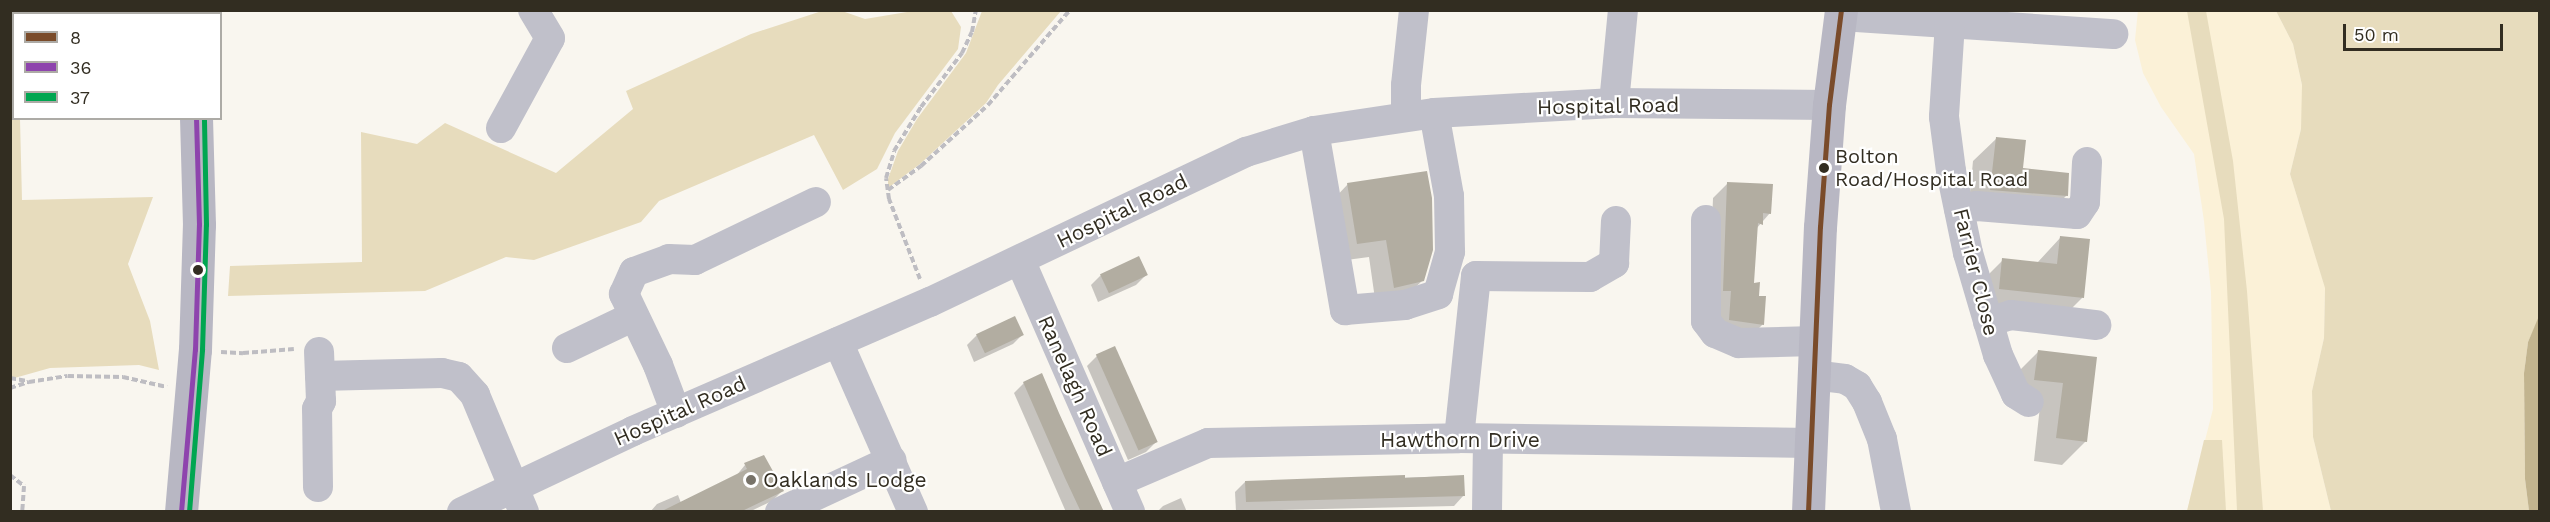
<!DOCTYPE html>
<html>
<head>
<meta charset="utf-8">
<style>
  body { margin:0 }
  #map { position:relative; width:2550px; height:522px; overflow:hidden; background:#f9f6ef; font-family:"Work Sans",sans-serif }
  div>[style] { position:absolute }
  .built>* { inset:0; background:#fbf1d7 }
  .green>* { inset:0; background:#e7dcbd }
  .water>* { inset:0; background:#c2b48f }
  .shadow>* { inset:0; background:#0003 }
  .building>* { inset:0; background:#b2ada1; transform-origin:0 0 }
  .path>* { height:4px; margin-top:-2px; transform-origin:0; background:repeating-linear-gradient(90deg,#bebdc2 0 6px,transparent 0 9px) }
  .minor>* { height:30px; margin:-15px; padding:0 15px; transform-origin:15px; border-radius:15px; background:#c0c0ca }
  .major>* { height:33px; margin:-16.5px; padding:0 16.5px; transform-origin:16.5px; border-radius:16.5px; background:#b8b7c3 }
  .bus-1>* { height:4.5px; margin:-2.25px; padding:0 2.25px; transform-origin:2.25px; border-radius:2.25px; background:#7a4b2a }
  .bus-2>* { height:4.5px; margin:-2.25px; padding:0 2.25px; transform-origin:2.25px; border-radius:2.25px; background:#8e44ad }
  .bus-3>* { height:4.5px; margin:-2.25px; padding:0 2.25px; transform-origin:2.25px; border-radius:2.25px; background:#00a651 }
  .dots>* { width:16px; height:16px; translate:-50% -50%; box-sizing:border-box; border:3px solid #fff; border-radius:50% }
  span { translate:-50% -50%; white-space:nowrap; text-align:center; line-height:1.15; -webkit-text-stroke:4.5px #fff; paint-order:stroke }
  .bus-label { font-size:20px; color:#322d21 }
  .left { translate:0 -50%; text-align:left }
  .street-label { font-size:21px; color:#322d21 }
  .poi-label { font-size:21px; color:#322d21 }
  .frame { position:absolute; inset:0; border:12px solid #322d21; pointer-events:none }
  .legend { position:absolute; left:12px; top:12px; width:210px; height:108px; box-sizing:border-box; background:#fff; border:2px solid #adaba6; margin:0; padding:8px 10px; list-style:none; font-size:18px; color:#322d21 }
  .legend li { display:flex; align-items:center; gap:12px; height:30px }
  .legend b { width:30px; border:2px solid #adaba6 }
  .scale { position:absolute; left:2343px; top:24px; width:160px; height:27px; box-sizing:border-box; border:3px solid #322d21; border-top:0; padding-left:8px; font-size:18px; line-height:21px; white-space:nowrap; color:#322d21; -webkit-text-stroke:4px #fff; paint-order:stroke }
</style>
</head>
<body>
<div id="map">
  <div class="built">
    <div style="clip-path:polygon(2138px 10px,2276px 11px,2293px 44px,2302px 85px,2303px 106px,2301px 129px,2290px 174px,2325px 287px,2324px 338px,2312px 391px,2313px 437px,2331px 511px,2187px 511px,2213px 409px,2211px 292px,2204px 221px,2194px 154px,2161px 107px,2143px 73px,2135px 40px)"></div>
  </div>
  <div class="green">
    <div style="clip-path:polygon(825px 10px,842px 11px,865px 19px,913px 11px,951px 11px,961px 27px,958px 49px,895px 133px,877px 169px,843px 190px,814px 135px,659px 201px,641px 222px,534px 260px,506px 257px,425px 291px,228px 296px,230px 266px,362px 262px,361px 132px,417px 144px,445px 123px,556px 173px,633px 109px,626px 91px,751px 34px)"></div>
    <div style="clip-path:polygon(982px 11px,1061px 11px,998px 85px,986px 103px,920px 164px,888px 188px,888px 179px,898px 151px,917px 119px,966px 53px)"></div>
    <div style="clip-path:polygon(2187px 11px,2206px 11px,2233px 161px,2247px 291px,2263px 511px,2237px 511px,2224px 219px)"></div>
    <div style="clip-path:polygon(2276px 11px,2539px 11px,2540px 316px,2528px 342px,2524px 373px,2525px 479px,2529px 511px,2331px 511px,2313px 437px,2312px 391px,2324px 338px,2325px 288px,2290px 174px,2301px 129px,2302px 85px,2293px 44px)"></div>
    <div style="clip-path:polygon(11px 31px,14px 31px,14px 118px,20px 119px,22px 200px,153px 197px,128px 264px,150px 321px,159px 370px,139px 365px,50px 368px,11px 379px)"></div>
    <div style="clip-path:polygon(2204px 440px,2222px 440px,2226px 511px,2187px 511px)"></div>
  </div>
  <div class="water">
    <div style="clip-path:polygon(2539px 316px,2539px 511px,2529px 511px,2525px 479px,2524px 373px,2528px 342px)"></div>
  </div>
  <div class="shadow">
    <div style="clip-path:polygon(1997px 138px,2021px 170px,2067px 195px,2043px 219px,1968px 213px,1973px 161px)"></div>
    <div style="clip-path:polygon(1728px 183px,1770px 213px,1756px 229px,1752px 285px,1758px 297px,1763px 324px,1748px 339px,1716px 334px,1709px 305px,1713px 198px)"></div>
    <div style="clip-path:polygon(1348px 184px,1423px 280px,1404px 298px,1376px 306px,1369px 257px,1339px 261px,1330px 203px)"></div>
    <div style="clip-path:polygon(2061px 237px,2082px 298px,2059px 321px,1976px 312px,1980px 283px,2003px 260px,2037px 263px)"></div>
    <div style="clip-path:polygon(1138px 258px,1146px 275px,1136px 285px,1098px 302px,1091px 285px,1101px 275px)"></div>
    <div style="clip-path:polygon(1023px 334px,1013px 344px,974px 362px,967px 345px,977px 335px)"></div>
    <div style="clip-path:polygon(2038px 352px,2095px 359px,2086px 441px,2062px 465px,2034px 461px,2040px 406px,2015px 375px)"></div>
    <div style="clip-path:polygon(1097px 356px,1156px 442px,1146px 452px,1128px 460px,1087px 366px)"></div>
    <div style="clip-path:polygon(1024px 383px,1102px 512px,1066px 512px,1014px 393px)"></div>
    <div style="clip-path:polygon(745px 465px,782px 491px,772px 501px,749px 512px,650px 512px,657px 504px,678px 495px,681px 503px,736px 476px)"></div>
    <div style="clip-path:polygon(1463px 476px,1464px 495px,1454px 506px,1236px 511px,1235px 492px,1245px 482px)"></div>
    <div style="clip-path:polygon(1181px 498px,1187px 512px,1157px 512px,1163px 506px)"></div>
  </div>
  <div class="building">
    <div style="clip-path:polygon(1996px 137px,2026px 140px,2023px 168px,2069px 173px,2068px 196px,1990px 190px)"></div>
    <div style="clip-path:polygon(1427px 171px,1432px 198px,1433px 250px,1424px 281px,1394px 288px,1386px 240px,1357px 244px,1347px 183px)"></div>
    <div style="clip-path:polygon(1727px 182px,1773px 184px,1771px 214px,1763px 213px,1763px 225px,1758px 223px,1754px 283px,1760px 282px,1759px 296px,1766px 296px,1764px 325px,1729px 320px,1731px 291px,1723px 291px)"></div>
    <div style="clip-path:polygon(2060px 236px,2090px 239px,2084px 298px,1999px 289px,2002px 258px,2057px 264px)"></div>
    <div style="left:1139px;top:256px;width:21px;height:43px;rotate:65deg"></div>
    <div style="left:1015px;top:316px;width:21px;height:43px;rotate:65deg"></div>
    <div style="left:1115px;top:346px;width:105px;height:21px;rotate:66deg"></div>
    <div style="clip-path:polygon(2038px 350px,2097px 357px,2087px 442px,2056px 438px,2063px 383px,2034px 380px)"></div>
    <div style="clip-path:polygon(1042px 373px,1059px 413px,1104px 512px,1081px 512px,1065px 478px,1023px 382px)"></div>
    <div style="clip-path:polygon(764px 455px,784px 491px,740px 512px,660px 512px,747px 469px,744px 463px)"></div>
    <div style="clip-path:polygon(1405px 475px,1405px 478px,1464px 475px,1465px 496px,1246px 502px,1245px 481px)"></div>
  </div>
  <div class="path">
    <div style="left:888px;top:190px;width:41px;rotate:-36deg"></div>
    <div style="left:921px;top:166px;width:91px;rotate:-42.3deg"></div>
    <div style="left:988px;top:105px;width:125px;rotate:-49.2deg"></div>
    <div style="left:920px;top:279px;width:86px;rotate:-111.2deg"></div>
    <div style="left:889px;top:199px;width:21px;rotate:-98deg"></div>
    <div style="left:886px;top:178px;width:28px;rotate:-73deg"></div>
    <div style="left:894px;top:151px;width:52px;rotate:-58.5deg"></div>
    <div style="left:921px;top:107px;width:68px;rotate:-52.8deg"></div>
    <div style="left:962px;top:53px;width:23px;rotate:-65deg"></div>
    <div style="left:972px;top:32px;width:22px;rotate:-80deg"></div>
    <div style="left:221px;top:352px;width:22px;rotate:3deg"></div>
    <div style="left:243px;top:353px;width:51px;rotate:-4.5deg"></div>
    <div style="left:10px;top:378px;width:17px;rotate:10deg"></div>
    <div style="left:10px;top:388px;width:20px;rotate:-18deg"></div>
    <div style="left:29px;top:382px;width:39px;rotate:-9deg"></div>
    <div style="left:68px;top:376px;width:55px;rotate:1deg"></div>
    <div style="left:123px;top:377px;width:45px;rotate:12.8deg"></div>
    <div style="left:10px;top:475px;width:18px;rotate:38deg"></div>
    <div style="left:24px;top:486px;width:26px;rotate:94deg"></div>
  </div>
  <div class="minor">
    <div style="left:1841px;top:16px;width:273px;rotate:3.8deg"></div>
    <div style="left:1950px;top:23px;width:94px;rotate:93.7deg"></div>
    <div style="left:1944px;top:117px;width:54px;rotate:82.6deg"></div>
    <div style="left:1951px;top:171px;width:84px;rotate:78.3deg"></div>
    <div style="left:1968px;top:253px;width:106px;rotate:73.6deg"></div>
    <div style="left:1998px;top:355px;width:43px;rotate:65.2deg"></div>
    <div style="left:2016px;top:394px;width:15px;rotate:32deg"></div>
    <div style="left:1614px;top:103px;width:93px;rotate:-84.5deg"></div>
    <div style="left:1406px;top:116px;width:31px;rotate:-90deg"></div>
    <div style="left:1406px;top:85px;width:75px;rotate:-83.9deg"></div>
    <div style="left:501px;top:128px;width:102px;rotate:-61.4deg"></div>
    <div style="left:550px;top:38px;width:33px;rotate:-121deg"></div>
    <div style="left:1314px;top:131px;width:182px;rotate:80.2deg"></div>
    <div style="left:1345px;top:310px;width:60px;rotate:-4.8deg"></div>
    <div style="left:1405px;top:305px;width:35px;rotate:-18deg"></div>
    <div style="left:1438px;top:294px;width:44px;rotate:-74.1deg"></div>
    <div style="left:1450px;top:252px;width:56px;rotate:-91deg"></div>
    <div style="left:1449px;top:196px;width:84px;rotate:-100.2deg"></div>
    <div style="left:1959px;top:209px;width:18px;rotate:-9deg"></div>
    <div style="left:1977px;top:206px;width:100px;rotate:4.6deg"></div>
    <div style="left:2077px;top:214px;width:14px;rotate:-56deg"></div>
    <div style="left:2085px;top:202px;width:40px;rotate:-87.1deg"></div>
    <div style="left:1706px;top:220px;width:101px;rotate:90deg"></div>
    <div style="left:1706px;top:321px;width:15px;rotate:53deg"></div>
    <div style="left:1715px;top:333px;width:26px;rotate:23deg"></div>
    <div style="left:1739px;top:343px;width:76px;rotate:-1.5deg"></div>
    <div style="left:1020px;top:260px;width:275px;rotate:66.4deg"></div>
    <div style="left:1988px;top:322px;width:24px;rotate:-17deg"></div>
    <div style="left:2011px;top:315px;width:86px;rotate:6.7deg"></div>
    <div style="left:838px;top:342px;width:186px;rotate:66.2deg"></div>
    <div style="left:567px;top:348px;width:74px;rotate:-25.5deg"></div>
    <div style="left:1813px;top:375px;width:32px;rotate:7deg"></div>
    <div style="left:1845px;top:379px;width:14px;rotate:30deg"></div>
    <div style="left:1857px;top:386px;width:19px;rotate:58deg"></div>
    <div style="left:1867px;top:402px;width:40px;rotate:68deg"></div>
    <div style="left:1882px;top:439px;width:74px;rotate:79.1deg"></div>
    <div style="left:320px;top:376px;width:122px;rotate:-1.4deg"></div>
    <div style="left:442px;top:373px;width:17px;rotate:13deg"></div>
    <div style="left:459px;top:377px;width:24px;rotate:48deg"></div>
    <div style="left:475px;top:395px;width:127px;rotate:67.3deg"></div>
    <div style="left:676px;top:413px;width:51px;rotate:-110.6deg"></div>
    <div style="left:658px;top:365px;width:79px;rotate:-115.6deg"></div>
    <div style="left:624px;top:294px;width:24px;rotate:-66deg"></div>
    <div style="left:634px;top:272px;width:37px;rotate:-20deg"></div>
    <div style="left:669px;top:259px;width:26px;rotate:2deg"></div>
    <div style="left:695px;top:260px;width:134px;rotate:-25.6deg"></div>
    <div style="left:1459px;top:438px;width:163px;rotate:-84deg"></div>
    <div style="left:1476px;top:276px;width:114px;rotate:0.5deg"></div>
    <div style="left:1590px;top:277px;width:28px;rotate:-30deg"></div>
    <div style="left:1614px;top:263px;width:42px;rotate:-87.3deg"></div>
    <div style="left:1117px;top:482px;width:99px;rotate:-23.2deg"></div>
    <div style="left:1208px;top:443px;width:251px;rotate:-1.1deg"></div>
    <div style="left:1459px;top:438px;width:352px;rotate:0.8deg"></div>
    <div style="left:318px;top:487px;width:78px;rotate:-90.7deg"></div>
    <div style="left:317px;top:409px;width:9px;rotate:-63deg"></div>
    <div style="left:321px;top:401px;width:49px;rotate:-92.3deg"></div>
    <div style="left:462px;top:512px;width:189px;rotate:-25.3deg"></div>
    <div style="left:633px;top:431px;width:324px;rotate:-23.5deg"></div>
    <div style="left:930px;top:302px;width:350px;rotate:-25.4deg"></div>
    <div style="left:1246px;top:152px;width:71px;rotate:-17.2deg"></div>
    <div style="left:1314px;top:131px;width:121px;rotate:-8.5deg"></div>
    <div style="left:1434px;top:113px;width:180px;rotate:-3.2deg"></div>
    <div style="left:1614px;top:103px;width:215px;rotate:0.5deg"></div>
    <div style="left:780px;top:512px;width:123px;rotate:-24.9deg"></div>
    <div style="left:1487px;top:512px;width:73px;rotate:-89.2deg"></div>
  </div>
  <div class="major">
    <div style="left:194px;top:10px;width:4px;rotate:90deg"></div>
    <div style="left:181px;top:512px;width:163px;rotate:-85.1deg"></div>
    <div style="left:195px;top:350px;width:125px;rotate:-88.2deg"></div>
    <div style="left:199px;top:225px;width:107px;rotate:-91.6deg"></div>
    <div style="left:1808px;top:512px;width:285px;rotate:-87.6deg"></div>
    <div style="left:1820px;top:227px;width:122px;rotate:-85.8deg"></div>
    <div style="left:1829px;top:105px;width:96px;rotate:-82.8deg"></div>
  </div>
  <div class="bus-1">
    <div style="left:1808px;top:512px;width:285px;rotate:-87.6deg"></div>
    <div style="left:1820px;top:227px;width:122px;rotate:-85.8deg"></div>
    <div style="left:1829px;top:105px;width:96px;rotate:-82.8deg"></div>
  </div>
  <div class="bus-2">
    <div style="left:181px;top:512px;width:163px;rotate:-85.1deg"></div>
    <div style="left:195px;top:350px;width:125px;rotate:-88.2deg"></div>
    <div style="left:199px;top:225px;width:107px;rotate:-91.6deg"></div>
  </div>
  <div class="bus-3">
    <div style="left:189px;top:512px;width:163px;rotate:-85.4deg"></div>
    <div style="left:202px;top:350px;width:125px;rotate:-88.2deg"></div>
    <div style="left:206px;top:225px;width:107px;rotate:-91.1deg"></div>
  </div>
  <div class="dots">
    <div style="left:1824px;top:168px;background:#322d21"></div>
    <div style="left:198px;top:270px;background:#322d21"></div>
    <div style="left:751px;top:480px;background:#787369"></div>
  </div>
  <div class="bus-label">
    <span class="left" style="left:1835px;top:168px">Bolton<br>Road/Hospital Road</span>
  </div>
  <div class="street-label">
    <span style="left:1608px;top:106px;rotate:-1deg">Hospital Road</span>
    <span style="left:1122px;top:211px;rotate:-26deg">Hospital Road</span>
    <span style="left:1976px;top:272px;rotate:76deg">Farrier Close</span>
    <span style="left:1075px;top:386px;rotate:66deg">Ranelagh Road</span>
    <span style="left:680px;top:411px;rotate:-24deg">Hospital Road</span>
    <span style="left:1460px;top:440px">Hawthorn Drive</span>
  </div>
  <div class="poi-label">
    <span class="left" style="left:763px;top:480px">Oaklands Lodge</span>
  </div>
  <div class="frame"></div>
  <ul class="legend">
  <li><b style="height:8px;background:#7a4b2a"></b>8</li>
  <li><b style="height:8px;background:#8e44ad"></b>36</li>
  <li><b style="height:8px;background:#00a651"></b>37</li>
  </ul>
  <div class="scale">50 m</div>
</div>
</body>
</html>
